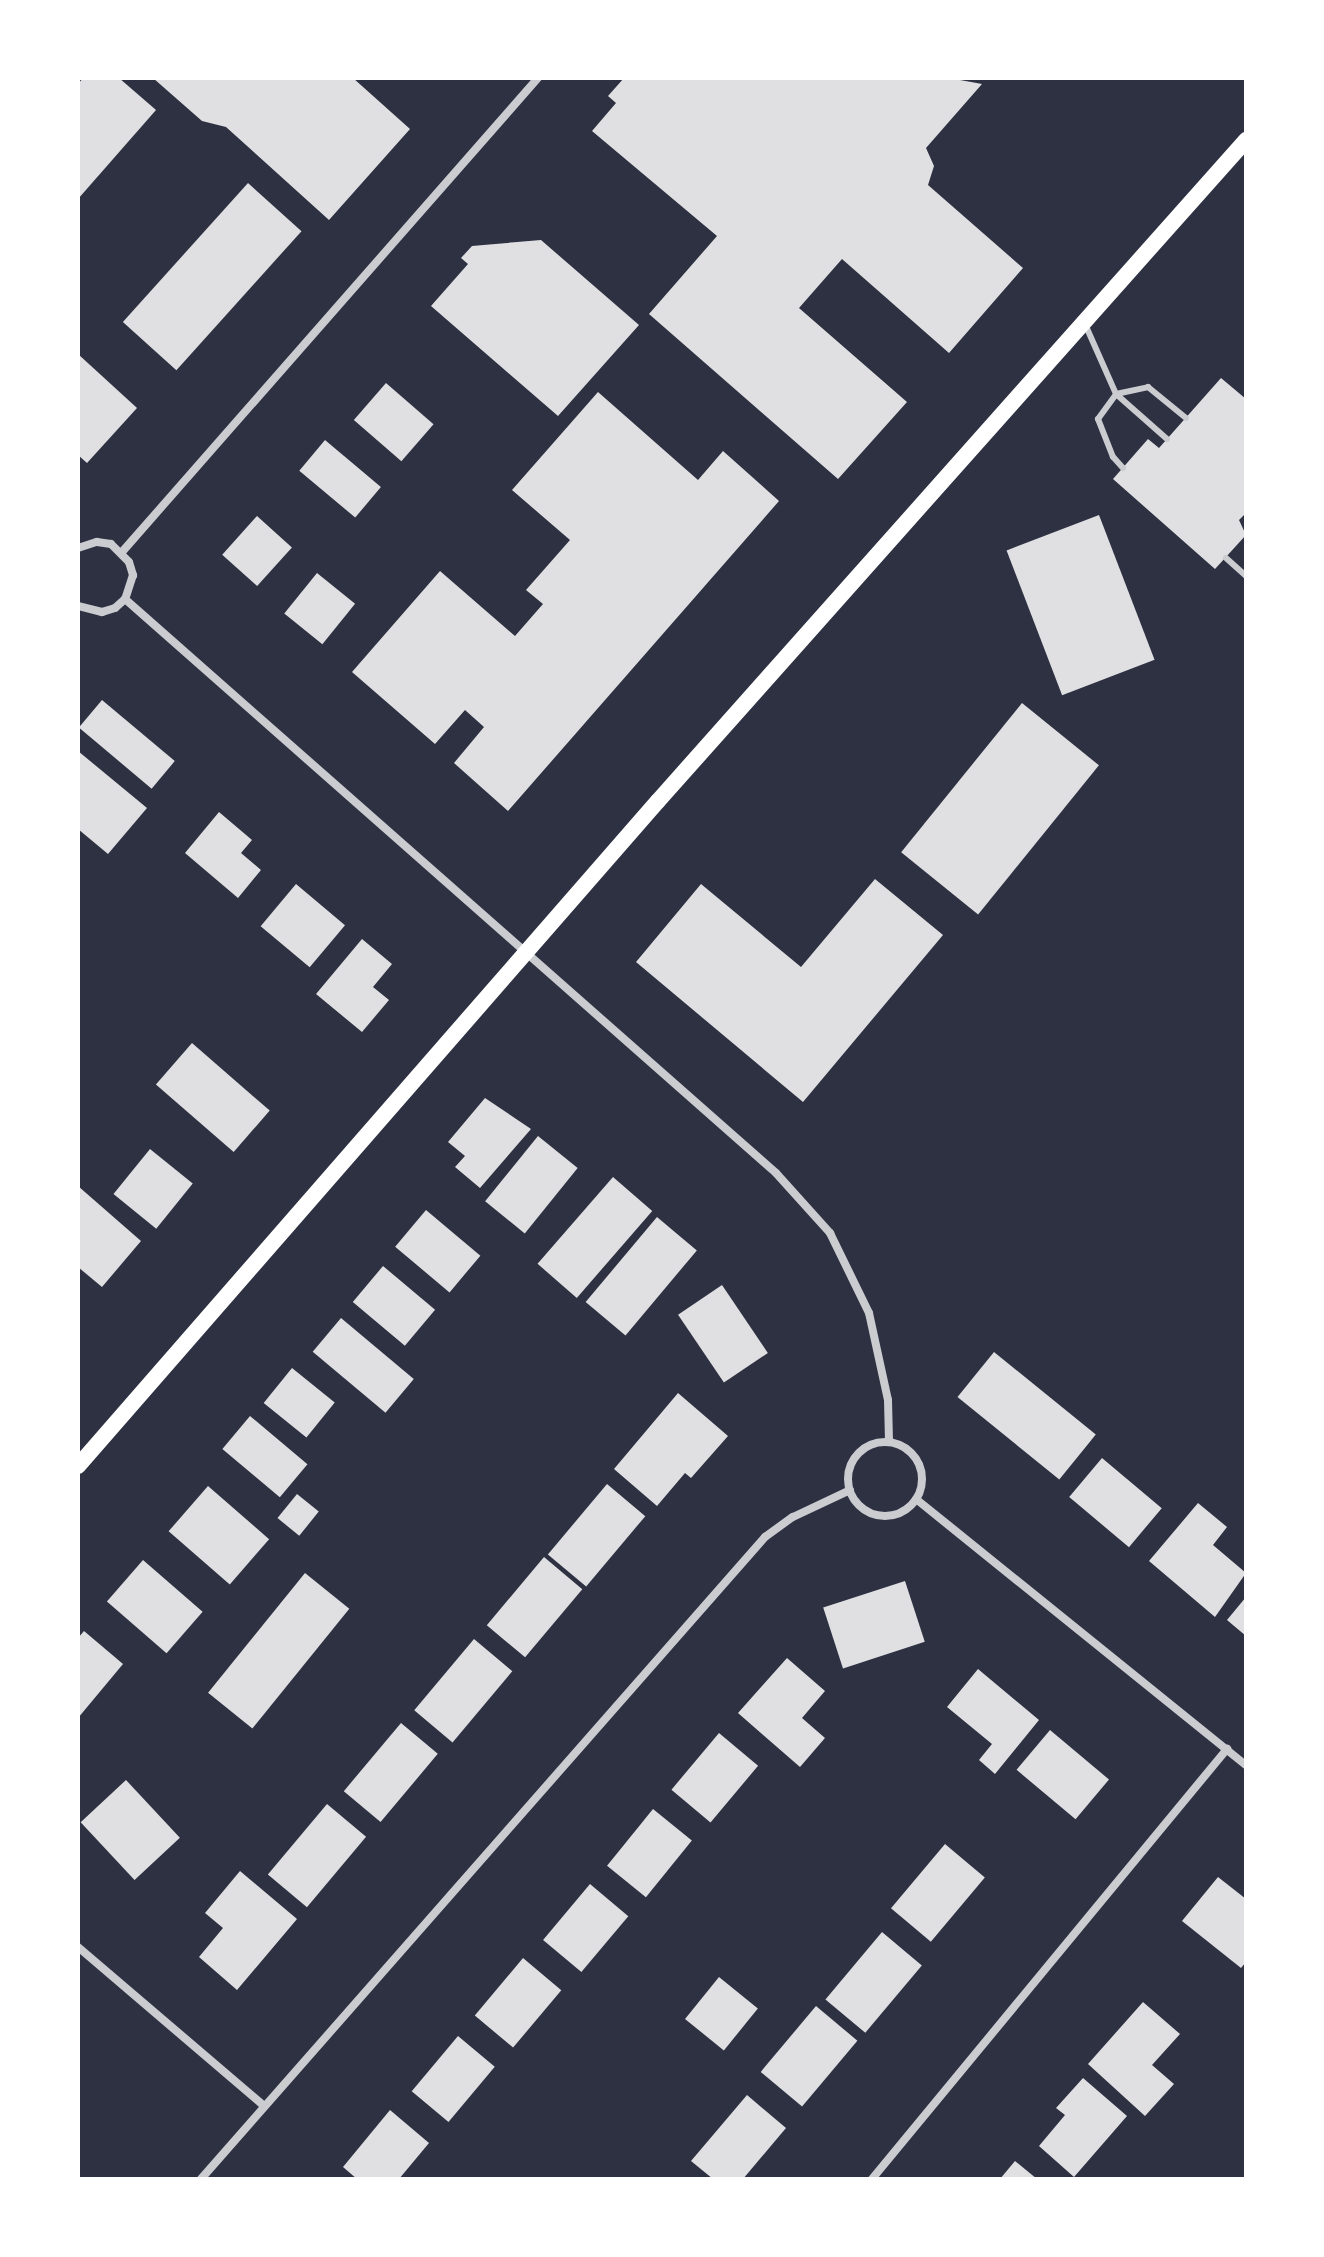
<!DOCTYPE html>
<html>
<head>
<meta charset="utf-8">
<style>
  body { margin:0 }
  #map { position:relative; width:1324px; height:2257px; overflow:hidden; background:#2d3142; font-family:"Public Sans",sans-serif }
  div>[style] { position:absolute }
  .building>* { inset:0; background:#e0e0e3; transform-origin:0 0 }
  .service>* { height:6px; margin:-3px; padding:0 3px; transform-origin:3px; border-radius:3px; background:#caccd0 }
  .minor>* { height:8px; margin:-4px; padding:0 4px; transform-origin:4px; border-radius:4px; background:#caccd0 }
  .minor>.ring { margin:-4px; padding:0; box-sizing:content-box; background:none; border:8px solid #caccd0; border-radius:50% }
  .secondary>* { height:16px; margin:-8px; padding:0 8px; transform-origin:8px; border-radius:8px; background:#fff }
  span { translate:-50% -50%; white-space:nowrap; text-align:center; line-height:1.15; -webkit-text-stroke:6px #fff; paint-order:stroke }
  .frame { position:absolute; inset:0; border:80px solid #fff; pointer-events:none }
</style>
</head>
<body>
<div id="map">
  <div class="building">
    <div style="clip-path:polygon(83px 78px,119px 78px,156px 110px,78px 199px,78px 84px)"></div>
    <div style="clip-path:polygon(153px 78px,353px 78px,410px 129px,329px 220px,226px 127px,202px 121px)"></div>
    <div style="clip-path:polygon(624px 78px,949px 78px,982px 84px,926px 148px,934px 166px,928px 185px,1023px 268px,949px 353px,842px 259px,799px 308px,907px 402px,838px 479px,649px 314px,717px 236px,592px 131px,616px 103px,608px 96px)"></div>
    <div style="left:248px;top:183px;width:72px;height:187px;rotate:42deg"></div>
    <div style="clip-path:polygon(541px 240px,639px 325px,558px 416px,431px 306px,468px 264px,461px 258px,472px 246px)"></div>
    <div style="clip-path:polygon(78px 354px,137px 408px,87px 463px,78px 455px)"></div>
    <div style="clip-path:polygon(1221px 378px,1246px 399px,1246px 513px,1239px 520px,1246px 535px,1215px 569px,1113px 479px,1148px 439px,1159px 448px)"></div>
    <div style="left:386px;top:383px;width:63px;height:49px;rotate:41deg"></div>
    <div style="clip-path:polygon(598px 392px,698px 480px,723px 451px,779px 501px,508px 811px,454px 763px,484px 727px,465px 710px,435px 744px,352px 672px,440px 571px,515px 636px,543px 604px,526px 590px,570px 540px,512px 490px)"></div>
    <div style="left:325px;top:440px;width:73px;height:40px;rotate:40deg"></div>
    <div style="left:1099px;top:515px;width:155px;height:99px;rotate:69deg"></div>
    <div style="left:257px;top:516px;width:47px;height:52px;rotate:42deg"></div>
    <div style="left:317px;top:573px;width:49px;height:52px;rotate:39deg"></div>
    <div style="left:102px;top:700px;width:95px;height:36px;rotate:40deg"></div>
    <div style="left:1022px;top:703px;width:99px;height:192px;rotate:39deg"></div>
    <div style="clip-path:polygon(78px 751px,147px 808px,108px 854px,78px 829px)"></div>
    <div style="clip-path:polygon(219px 812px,252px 840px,241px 853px,261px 870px,238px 898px,185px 853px)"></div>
    <div style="clip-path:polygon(875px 879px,943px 935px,803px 1102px,636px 962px,701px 884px,801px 967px)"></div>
    <div style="left:296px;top:884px;width:64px;height:55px;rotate:40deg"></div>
    <div style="clip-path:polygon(362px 939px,392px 964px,373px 987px,389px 1000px,362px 1032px,316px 994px)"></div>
    <div style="left:192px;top:1043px;width:103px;height:55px;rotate:41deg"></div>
    <div style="clip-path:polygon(485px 1098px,531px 1129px,480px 1188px,455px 1167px,465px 1156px,448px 1142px)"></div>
    <div style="left:538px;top:1136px;width:51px;height:84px;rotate:39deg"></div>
    <div style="left:150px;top:1149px;width:55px;height:58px;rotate:39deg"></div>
    <div style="left:613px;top:1177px;width:52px;height:115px;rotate:41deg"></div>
    <div style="clip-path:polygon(78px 1186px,141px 1241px,102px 1287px,78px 1267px)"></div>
    <div style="left:426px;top:1210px;width:71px;height:48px;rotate:40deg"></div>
    <div style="left:657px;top:1217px;width:52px;height:111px;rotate:40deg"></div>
    <div style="left:383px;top:1266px;width:68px;height:47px;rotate:40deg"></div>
    <div style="left:722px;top:1285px;width:82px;height:53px;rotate:56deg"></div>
    <div style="left:341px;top:1318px;width:95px;height:44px;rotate:40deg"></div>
    <div style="left:994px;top:1352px;width:131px;height:58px;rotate:39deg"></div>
    <div style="left:292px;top:1368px;width:55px;height:45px;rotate:39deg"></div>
    <div style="clip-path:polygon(678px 1393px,728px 1436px,691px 1478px,685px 1473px,657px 1506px,614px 1469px)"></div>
    <div style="left:250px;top:1416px;width:75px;height:43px;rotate:40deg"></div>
    <div style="left:1102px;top:1458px;width:78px;height:51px;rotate:40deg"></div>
    <div style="left:607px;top:1484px;width:50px;height:92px;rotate:40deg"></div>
    <div style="left:208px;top:1486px;width:81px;height:60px;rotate:41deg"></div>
    <div style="left:297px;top:1494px;width:28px;height:31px;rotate:39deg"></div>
    <div style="clip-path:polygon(1198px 1503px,1227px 1527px,1213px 1545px,1246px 1573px,1215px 1617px,1149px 1561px)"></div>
    <div style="left:544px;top:1557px;width:50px;height:89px;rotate:40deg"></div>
    <div style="left:143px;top:1560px;width:79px;height:55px;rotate:41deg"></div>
    <div style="left:305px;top:1573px;width:57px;height:154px;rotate:39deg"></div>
    <div style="left:905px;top:1581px;width:64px;height:86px;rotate:72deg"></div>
    <div style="clip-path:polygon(1246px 1597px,1246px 1636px,1227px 1620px)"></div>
    <div style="clip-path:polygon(84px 1631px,123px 1664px,78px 1718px,78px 1638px)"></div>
    <div style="left:474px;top:1639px;width:50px;height:93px;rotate:40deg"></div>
    <div style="clip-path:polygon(787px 1658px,825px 1691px,802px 1718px,825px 1738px,800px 1767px,738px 1713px)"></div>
    <div style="clip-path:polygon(978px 1669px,1039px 1720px,995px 1774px,979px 1760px,992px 1744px,947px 1707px)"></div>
    <div style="left:401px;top:1723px;width:48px;height:89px;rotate:40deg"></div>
    <div style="left:1050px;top:1730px;width:77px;height:52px;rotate:40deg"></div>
    <div style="left:719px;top:1733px;width:51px;height:74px;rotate:40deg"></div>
    <div style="left:126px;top:1780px;width:79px;height:62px;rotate:47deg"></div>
    <div style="left:327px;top:1804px;width:51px;height:92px;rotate:40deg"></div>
    <div style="left:653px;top:1809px;width:50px;height:73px;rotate:39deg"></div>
    <div style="left:945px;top:1844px;width:52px;height:84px;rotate:40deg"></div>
    <div style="clip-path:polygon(240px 1871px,297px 1919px,237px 1990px,199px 1957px,223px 1928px,205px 1913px)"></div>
    <div style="clip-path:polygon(1218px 1877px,1246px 1899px,1246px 1962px,1241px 1968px,1182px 1921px)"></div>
    <div style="left:590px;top:1884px;width:50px;height:73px;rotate:40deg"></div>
    <div style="left:882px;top:1932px;width:52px;height:88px;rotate:40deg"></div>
    <div style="left:523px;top:1958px;width:50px;height:75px;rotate:40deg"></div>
    <div style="left:719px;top:1977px;width:50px;height:54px;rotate:39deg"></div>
    <div style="clip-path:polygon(1143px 2002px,1180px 2034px,1152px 2065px,1174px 2084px,1145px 2116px,1088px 2064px)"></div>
    <div style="left:816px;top:2006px;width:54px;height:86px;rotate:40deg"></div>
    <div style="left:458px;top:2036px;width:48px;height:72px;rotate:40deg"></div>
    <div style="clip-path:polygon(1083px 2078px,1127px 2116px,1074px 2177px,1039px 2146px,1065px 2115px,1056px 2108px)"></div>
    <div style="clip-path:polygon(747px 2095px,786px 2128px,743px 2179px,713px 2179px,691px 2161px)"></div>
    <div style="clip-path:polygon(390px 2110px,429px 2143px,399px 2179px,357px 2179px,343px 2167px)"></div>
    <div style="clip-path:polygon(1015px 2161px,1037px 2179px,1000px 2179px)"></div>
  </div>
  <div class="service">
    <div style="left:1085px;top:324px;width:77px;rotate:66.1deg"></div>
    <div style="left:1116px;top:394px;width:68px;rotate:41.4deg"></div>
    <div style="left:1123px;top:468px;width:15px;rotate:-132deg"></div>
    <div style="left:1113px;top:457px;width:41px;rotate:-111.5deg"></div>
    <div style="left:1098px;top:419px;width:31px;rotate:-54deg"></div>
    <div style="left:1116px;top:394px;width:33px;rotate:-12deg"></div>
    <div style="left:1148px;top:387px;width:49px;rotate:39.2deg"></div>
    <div style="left:1226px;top:558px;width:27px;rotate:42deg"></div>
  </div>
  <div class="minor">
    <div style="left:78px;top:548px;width:20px;rotate:-18deg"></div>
    <div style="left:97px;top:542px;width:14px;rotate:8deg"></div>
    <div style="left:111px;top:544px;width:25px;rotate:45deg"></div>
    <div style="left:129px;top:562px;width:14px;rotate:73deg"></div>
    <div style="left:133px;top:575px;width:25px;rotate:108deg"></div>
    <div style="left:125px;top:599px;width:13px;rotate:138deg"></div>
    <div style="left:115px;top:608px;width:14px;rotate:163deg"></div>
    <div style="left:102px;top:612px;width:25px;rotate:-166deg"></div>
    <div style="left:122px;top:552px;width:631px;rotate:-48.73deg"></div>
    <div style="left:125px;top:599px;width:868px;rotate:41.4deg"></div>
    <div style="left:776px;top:1173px;width:81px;rotate:48deg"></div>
    <div style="left:830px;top:1233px;width:89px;rotate:64deg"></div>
    <div style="left:869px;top:1313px;width:89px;rotate:77.7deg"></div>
    <div style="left:888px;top:1400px;width:42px;rotate:88.6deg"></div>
    <div class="ring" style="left:848px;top:1442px;width:66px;height:66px"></div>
    <div style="left:916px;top:1499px;width:424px;rotate:38.9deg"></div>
    <div style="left:78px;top:1947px;width:245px;rotate:40.5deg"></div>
    <div style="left:201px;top:2179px;width:855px;rotate:-48.7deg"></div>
    <div style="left:765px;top:1537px;width:34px;rotate:-36deg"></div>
    <div style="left:793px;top:1517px;width:63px;rotate:-25.3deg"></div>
    <div style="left:872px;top:2179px;width:558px;rotate:-50.46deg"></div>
  </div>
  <div class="secondary">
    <div style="left:78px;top:1466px;width:882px;rotate:-48.91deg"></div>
    <div style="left:658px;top:801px;width:885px;rotate:-48.34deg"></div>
  </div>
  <div class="frame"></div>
</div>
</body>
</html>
